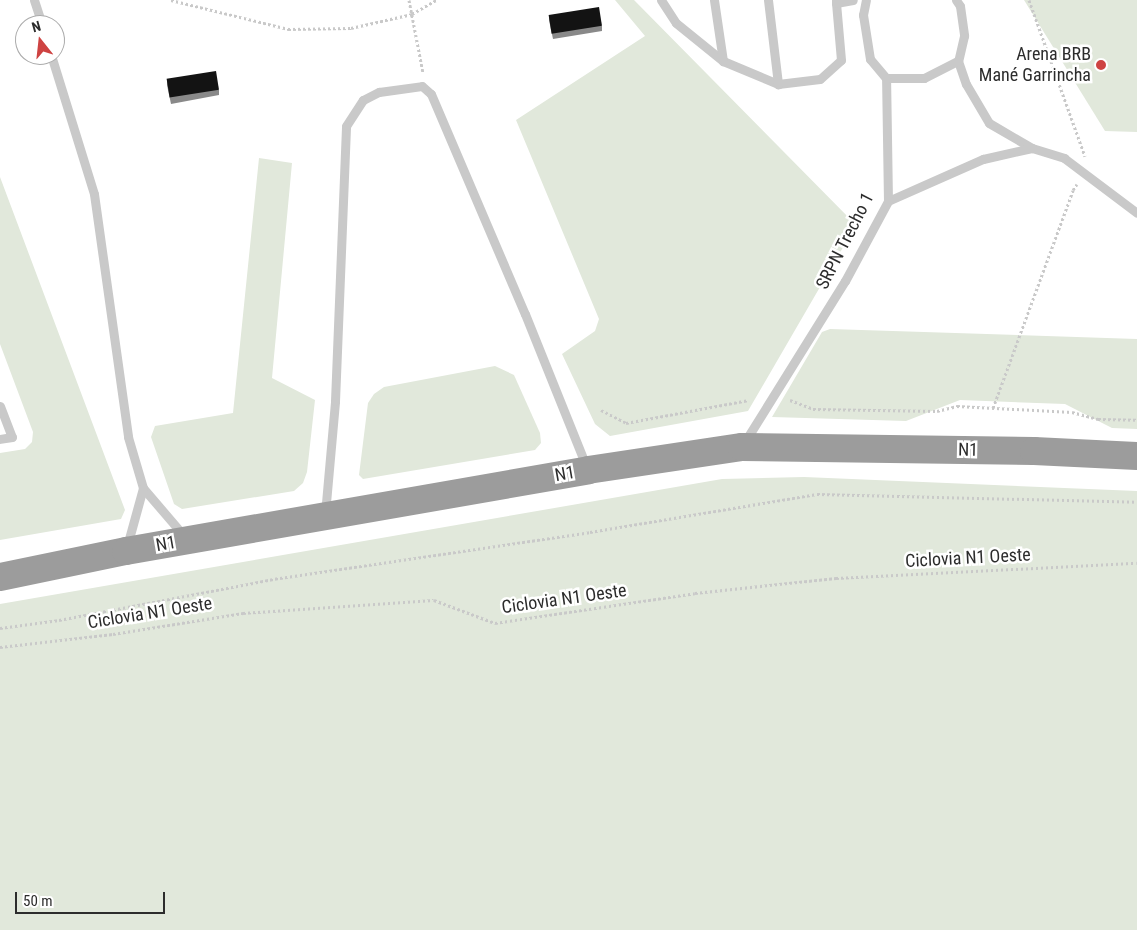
<!DOCTYPE html>
<html>
<head>
<meta charset="utf-8">
<style>
  body { margin:0 }
  #map { position:relative; width:1137px; height:930px; overflow:hidden; background:#fff; font-family:"Roboto Condensed",sans-serif }
  div>[style] { position:absolute }
  .green>* { inset:0; background:#e1e8db }
  .path>* { height:3px; margin-top:-1.5px; transform-origin:0; background:repeating-linear-gradient(90deg,#c9c9c9 0 2.5px,transparent 0 5px) }
  .service>* { height:9px; margin:-4.5px; padding:0 4.5px; transform-origin:4.5px; border-radius:4.5px; background:#c9c9c9 }
  .trunk>* { height:28px; margin:-14px; padding:0 14px; transform-origin:14px; border-radius:14px; background:#9c9c9c }
  .wall>* { inset:0; background:#898989 }
  .building>* { inset:0; background:#131313; transform-origin:0 0 }
  .dots>* { width:14px; height:14px; translate:-50% -50%; box-sizing:border-box; border:2px solid #fff; border-radius:50% }
  span { translate:-50% -50%; white-space:nowrap; text-align:center; line-height:1.15; -webkit-text-stroke:5px #fff; paint-order:stroke }
  .poi-label { font-size:18px; color:#2c2c2c }
  .right { translate:-100% -50%; text-align:right }
  .street-label { font-size:18px; color:#2c2c2c }
  .north { position:absolute; left:15px; top:15px; width:50px; height:50px; box-sizing:border-box; background:#fff; border:1px solid #ababab; border-radius:50%; rotate:344deg; font-size:14px; font-weight:700; line-height:20px; text-align:center; color:#2c2c2c }
  .north::after { content:''; display:block; margin:auto; width:18px; height:22px; background:#ce4342; clip-path:polygon(50% 0,100% 100%,50% 72%,0 100%) }
  .scale { position:absolute; left:15px; top:892px; width:150px; height:22px; box-sizing:border-box; border:2px solid #2c2c2c; border-top:0; padding-left:6px; font-size:15px; line-height:18px; white-space:nowrap; color:#2c2c2c; -webkit-text-stroke:4px #fff; paint-order:stroke }
</style>
</head>
<body>
<div id="map">
  <div class="green">
    <div style="clip-path:polygon(615px 0,634px 0,856px 225px,748px 411px,610px 436px,595px 424px,562px 354px,595px 331px,599px 319px,516px 120px,645px 36px)"></div>
    <div style="clip-path:polygon(1024px 0,1137px 0,1137px 132px,1105px 131px)"></div>
    <div style="clip-path:polygon(259px 158px,292px 163px,272px 378px,315px 400px,307px 472px,303px 483px,294px 491px,182px 509px,174px 504px,151px 437px,155px 426px,233px 413px)"></div>
    <div style="clip-path:polygon(0 177px,125px 510px,121px 519px,0 540px,0 453px,25px 449px,32px 442px,33px 432px,0 344px)"></div>
    <div style="clip-path:polygon(830px 329px,1137px 339px,1137px 429px,1112px 428px,1065px 404px,960px 400px,906px 421px,772px 417px,822px 332px)"></div>
    <div style="clip-path:polygon(495px 366px,514px 375px,540px 433px,541px 443px,535px 450px,363px 479px,359px 475px,368px 403px,374px 394px,384px 387px)"></div>
    <div style="clip-path:polygon(804px 477px,1137px 491px,1137px 930px,0 930px,0 604px,722px 479px)"></div>
  </div>
  <div class="path">
    <div style="left:171px;top:0;width:121px;rotate:13.9deg"></div>
    <div style="left:288px;top:29px;width:63px;rotate:-0.9deg"></div>
    <div style="left:351px;top:28px;width:63px;rotate:-12.9deg"></div>
    <div style="left:412px;top:14px;width:28px;rotate:-30deg"></div>
    <div style="left:409px;top:0;width:74px;rotate:79.1deg"></div>
    <div style="left:1029px;top:0;width:166px;rotate:70.3deg"></div>
    <div style="left:790px;top:400px;width:25px;rotate:21deg"></div>
    <div style="left:813px;top:409px;width:124px;rotate:0.9deg"></div>
    <div style="left:937px;top:411px;width:21px;rotate:-14deg"></div>
    <div style="left:957px;top:406px;width:115px;rotate:3deg"></div>
    <div style="left:1072px;top:412px;width:27px;rotate:15deg"></div>
    <div style="left:1098px;top:419px;width:39px;rotate:1deg"></div>
    <div style="left:993px;top:408px;width:232px;rotate:-69.8deg"></div>
    <div style="left:1073px;top:190px;width:7px;rotate:-56deg"></div>
    <div style="left:601px;top:410px;width:28px;rotate:27deg"></div>
    <div style="left:626px;top:423px;width:125px;rotate:-10.6deg"></div>
    <div style="left:0;top:628px;width:60px;rotate:-7.7deg"></div>
    <div style="left:59px;top:620px;width:225px;rotate:-10.8deg"></div>
    <div style="left:280px;top:578px;width:313px;rotate:-8.4deg"></div>
    <div style="left:590px;top:532px;width:230px;rotate:-9.5deg"></div>
    <div style="left:817px;top:494px;width:320px;rotate:1.4deg"></div>
    <div style="left:0;top:647px;width:114px;rotate:-6.6deg"></div>
    <div style="left:113px;top:634px;width:132px;rotate:-9.2deg"></div>
    <div style="left:243px;top:613px;width:191px;rotate:-3.9deg"></div>
    <div style="left:434px;top:600px;width:65px;rotate:20.7deg"></div>
    <div style="left:495px;top:623px;width:202px;rotate:-8.5deg"></div>
    <div style="left:695px;top:593px;width:142px;rotate:-6.1deg"></div>
    <div style="left:836px;top:578px;width:301px;rotate:-2.9deg"></div>
  </div>
  <div class="service">
    <div style="left:34px;top:0;width:26px;rotate:72deg"></div>
    <div style="left:661px;top:0;width:27px;rotate:57deg"></div>
    <div style="left:676px;top:23px;width:60px;rotate:39deg"></div>
    <div style="left:723px;top:61px;width:60px;rotate:22.7deg"></div>
    <div style="left:778px;top:84px;width:42px;rotate:-6.8deg"></div>
    <div style="left:820px;top:79px;width:28px;rotate:-42deg"></div>
    <div style="left:841px;top:60px;width:57px;rotate:-95deg"></div>
    <div style="left:714px;top:0;width:62px;rotate:81.6deg"></div>
    <div style="left:768px;top:0;width:85px;rotate:83.2deg"></div>
    <div style="left:836px;top:0;width:3px;rotate:90deg"></div>
    <div style="left:836px;top:3px;width:17px;rotate:-10deg"></div>
    <div style="left:956px;top:0;width:7px;rotate:56deg"></div>
    <div style="left:960px;top:6px;width:30px;rotate:82deg"></div>
    <div style="left:964px;top:36px;width:26px;rotate:103deg"></div>
    <div style="left:958px;top:61px;width:24px;rotate:71deg"></div>
    <div style="left:966px;top:84px;width:45px;rotate:59.5deg"></div>
    <div style="left:989px;top:123px;width:50px;rotate:30.2deg"></div>
    <div style="left:1032px;top:148px;width:34px;rotate:17deg"></div>
    <div style="left:1064px;top:158px;width:91px;rotate:37deg"></div>
    <div style="left:51px;top:55px;width:145px;rotate:72.8deg"></div>
    <div style="left:94px;top:194px;width:245px;rotate:82deg"></div>
    <div style="left:128px;top:437px;width:53px;rotate:73.6deg"></div>
    <div style="left:143px;top:488px;width:65px;rotate:49.4deg"></div>
    <div style="left:886px;top:78px;width:38px"></div>
    <div style="left:924px;top:78px;width:38px;rotate:-27deg"></div>
    <div style="left:888px;top:201px;width:104px;rotate:-23.9deg"></div>
    <div style="left:983px;top:159px;width:50px;rotate:-12.7deg"></div>
    <div style="left:0;top:406px;width:33px;rotate:69deg"></div>
    <div style="left:12px;top:437px;width:12px;rotate:171deg"></div>
    <div style="left:744px;top:443px;width:191px;rotate:-58.1deg"></div>
    <div style="left:845px;top:281px;width:91px;rotate:-61.7deg"></div>
    <div style="left:888px;top:201px;width:123px;rotate:-90.9deg"></div>
    <div style="left:886px;top:78px;width:25px;rotate:-130deg"></div>
    <div style="left:870px;top:59px;width:45px;rotate:-99deg"></div>
    <div style="left:863px;top:15px;width:15px;rotate:-79deg"></div>
    <div style="left:325px;top:514px;width:113px;rotate:-84.9deg"></div>
    <div style="left:335px;top:401px;width:275px;rotate:-87.7deg"></div>
    <div style="left:346px;top:126px;width:31px;rotate:-57deg"></div>
    <div style="left:363px;top:100px;width:18px;rotate:-27deg"></div>
    <div style="left:379px;top:92px;width:43px;rotate:-7.9deg"></div>
    <div style="left:422px;top:86px;width:12px;rotate:42deg"></div>
    <div style="left:431px;top:94px;width:239px;rotate:66.9deg"></div>
    <div style="left:525px;top:314px;width:166px;rotate:68.1deg"></div>
    <div style="left:127px;top:546px;width:60px;rotate:-74.6deg"></div>
  </div>
  <div class="trunk">
    <div style="left:0;top:577px;width:129px;rotate:-11.7deg"></div>
    <div style="left:126px;top:551px;width:469px;rotate:-9.9deg"></div>
    <div style="left:588px;top:470px;width:156px;rotate:-8.5deg"></div>
    <div style="left:742px;top:447px;width:292px;rotate:0.8deg"></div>
    <div style="left:1034px;top:451px;width:103px;rotate:2.8deg"></div>
  </div>
  <div class="wall">
    <div style="clip-path:polygon(549px 15px,602px 26px,602px 31px,553px 39px,549px 20px)"></div>
    <div style="clip-path:polygon(167px 80px,219px 90px,219px 95px,171px 104px,167px 85px)"></div>
  </div>
  <div class="building">
    <div style="left:599px;top:7px;width:19px;height:51px;rotate:81deg"></div>
    <div style="left:216px;top:71px;width:19px;height:50px;rotate:81deg"></div>
  </div>
  <div class="dots">
    <div style="left:1101px;top:65px;background:#ce4342"></div>
  </div>
  <div class="poi-label">
    <span class="right" style="left:1091px;top:65px">Arena BRB<br>Mané Garrincha</span>
  </div>
  <div class="street-label">
    <span style="left:845px;top:241px;rotate:-63deg">SRPN Trecho 1</span>
    <span style="left:968px;top:450px;rotate:1deg">N1</span>
    <span style="left:565px;top:474px;rotate:-10deg">N1</span>
    <span style="left:166px;top:544px;rotate:-10deg">N1</span>
    <span style="left:968px;top:558px;rotate:-3deg">Ciclovia N1 Oeste</span>
    <span style="left:564px;top:599px;rotate:-8deg">Ciclovia N1 Oeste</span>
    <span style="left:150px;top:613px;rotate:-9deg">Ciclovia N1 Oeste</span>
  </div>
  <div class="north">N</div>
  <div class="scale">50 m</div>
</div>
</body>
</html>
